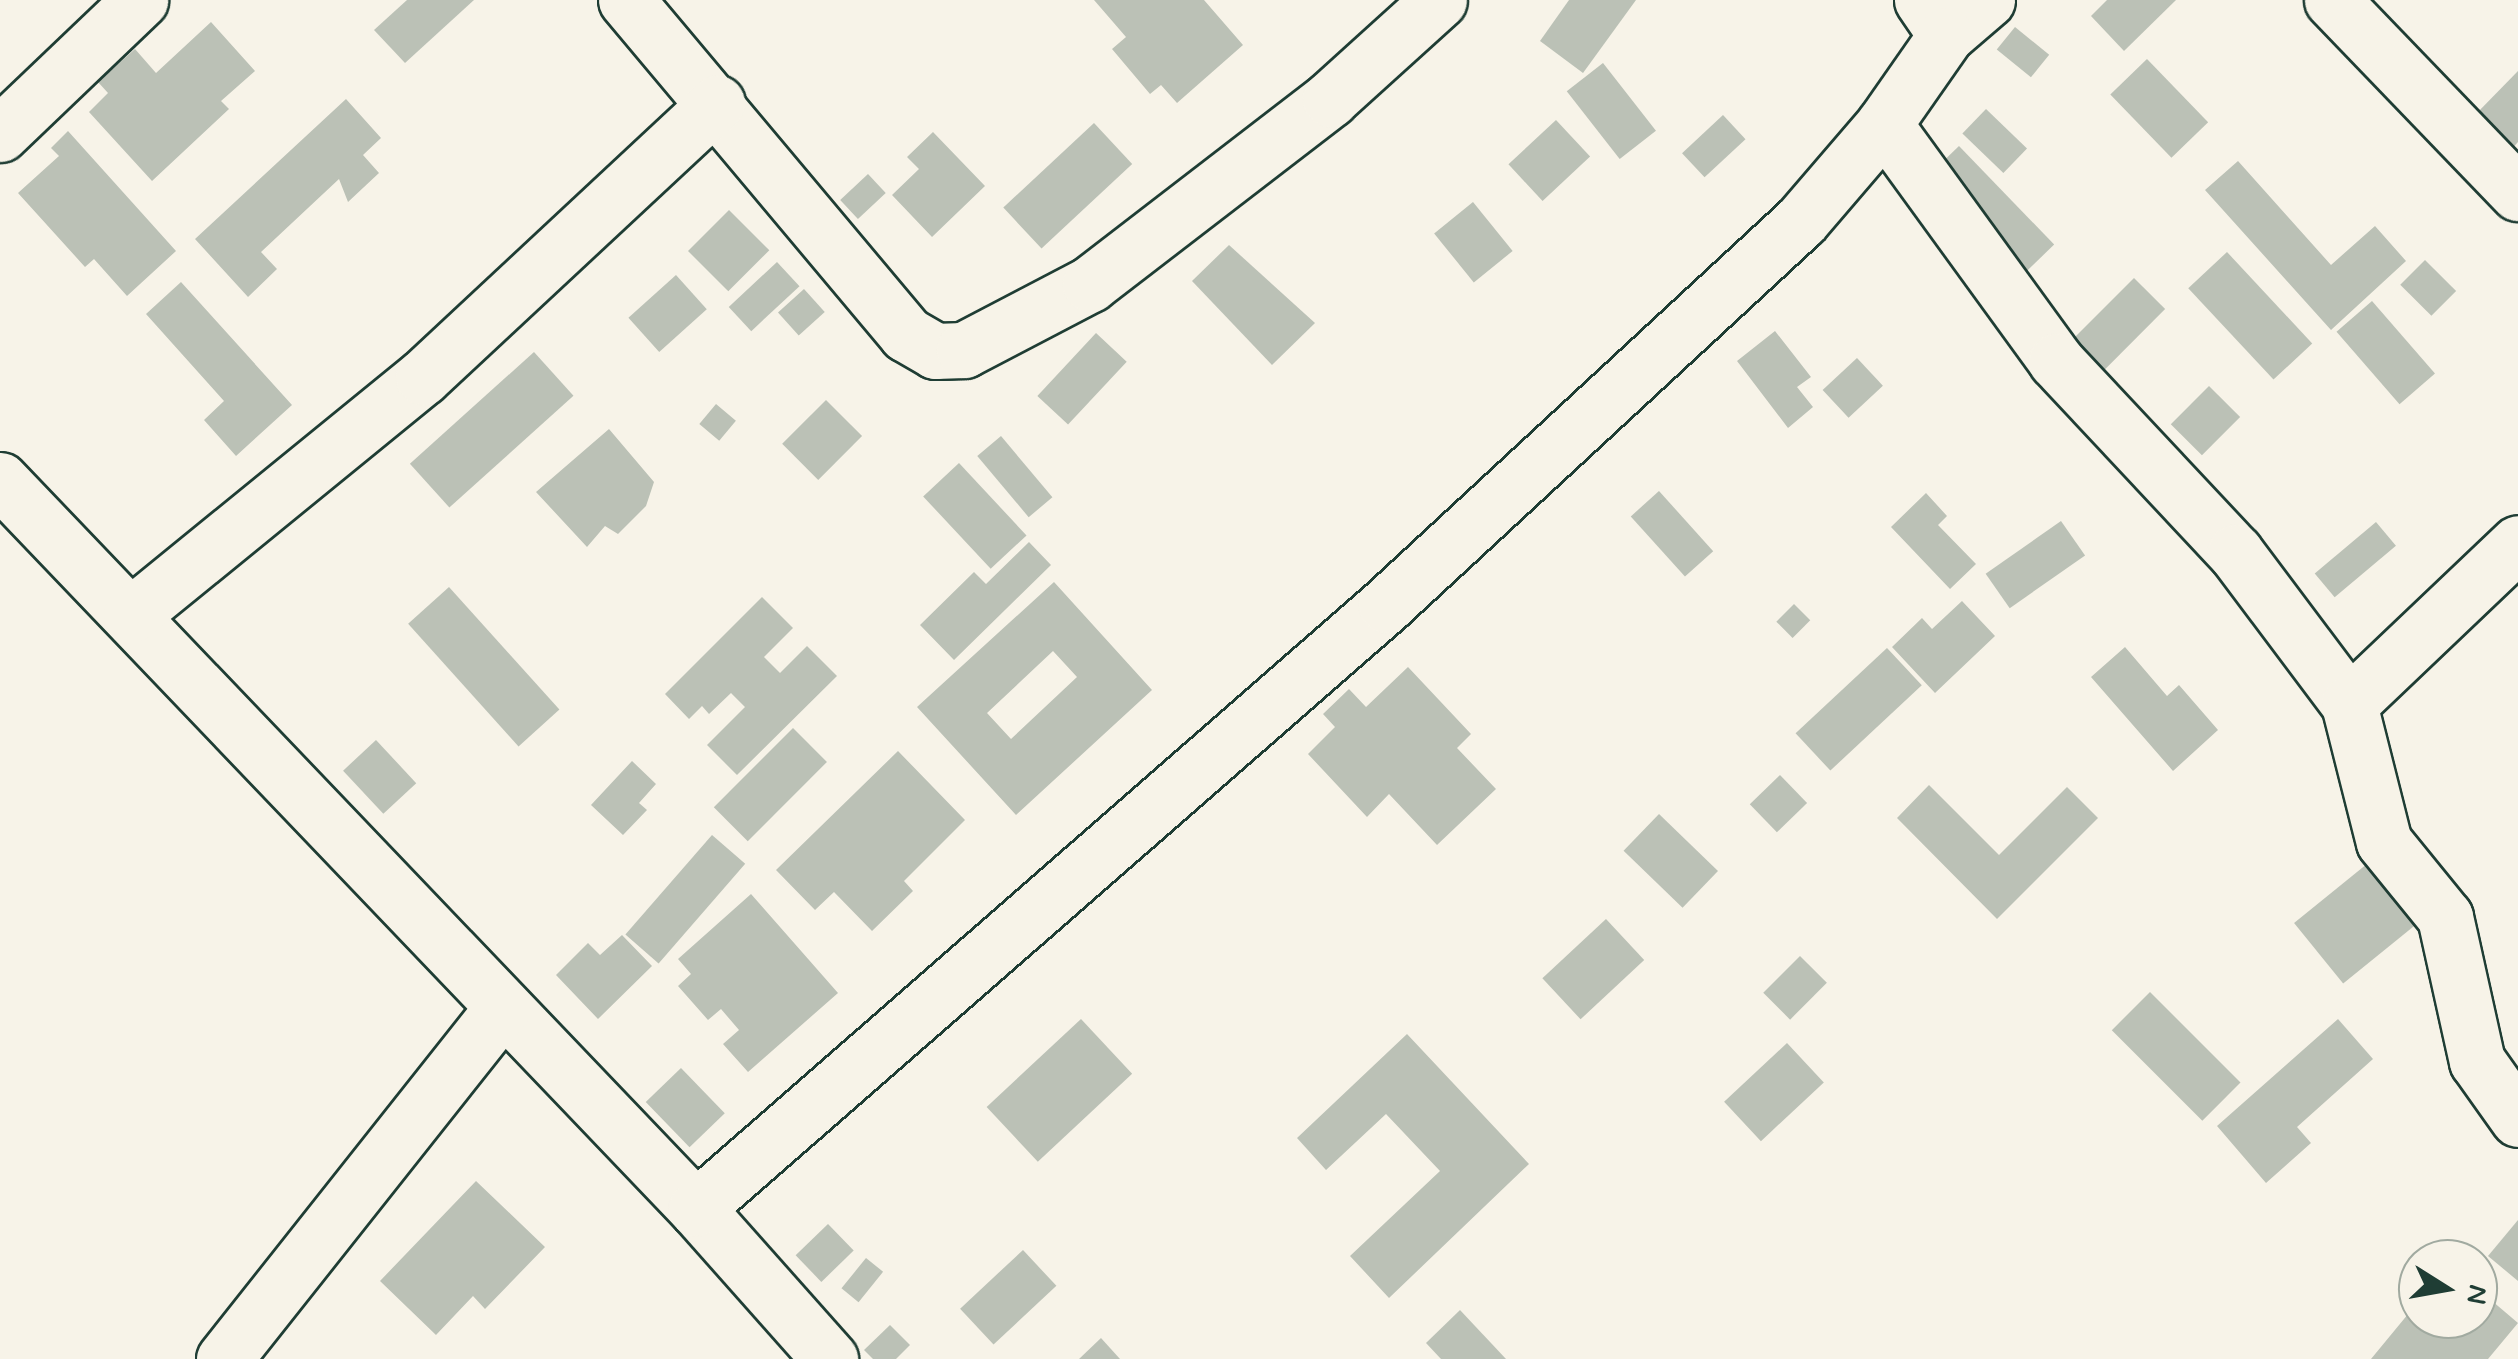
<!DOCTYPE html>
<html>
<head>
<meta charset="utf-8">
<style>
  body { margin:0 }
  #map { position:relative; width:2518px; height:1359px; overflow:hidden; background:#f7f3e8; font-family:Mynerve,sans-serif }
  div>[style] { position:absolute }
  .building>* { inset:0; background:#bbc1b6; transform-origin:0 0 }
  .roads { filter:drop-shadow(2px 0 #1f3d34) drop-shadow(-2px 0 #1f3d34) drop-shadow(0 2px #1f3d34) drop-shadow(0 -2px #1f3d34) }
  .minor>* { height:55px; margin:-27.5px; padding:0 27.5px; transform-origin:27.5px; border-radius:27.5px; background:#f7f3e8 }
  span { translate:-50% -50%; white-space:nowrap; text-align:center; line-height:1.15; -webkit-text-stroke:10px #f7f3e8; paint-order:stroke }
  .north { position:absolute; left:2398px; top:1239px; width:100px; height:100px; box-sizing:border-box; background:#f7f3e8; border:2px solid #a1aaa0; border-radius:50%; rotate:101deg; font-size:28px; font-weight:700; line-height:40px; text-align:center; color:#1f3d34 }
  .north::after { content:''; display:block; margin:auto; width:35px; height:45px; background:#1f3d34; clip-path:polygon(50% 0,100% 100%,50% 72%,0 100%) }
</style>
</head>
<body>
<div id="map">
  <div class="building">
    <div style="clip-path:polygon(407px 0,474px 0,405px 63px,374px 30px)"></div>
    <div style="clip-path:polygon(1094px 0,1204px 0,1243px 45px,1177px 103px,1161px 85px,1150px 94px,1112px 49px,1126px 37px)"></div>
    <div style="clip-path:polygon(1569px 0,1636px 0,1583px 73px,1540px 41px)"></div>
    <div style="clip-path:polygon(2107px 0,2176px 0,2124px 51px,2091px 16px)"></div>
    <div style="clip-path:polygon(211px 22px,255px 71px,221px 101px,229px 109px,152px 181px,89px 112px,108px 93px,98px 82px,135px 49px,156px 73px)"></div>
    <div style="left:2015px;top:27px;width:44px;height:29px;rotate:39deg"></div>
    <div style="left:2147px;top:59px;width:88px;height:51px;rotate:46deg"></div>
    <div style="left:1603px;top:63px;width:86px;height:46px;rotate:52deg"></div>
    <div style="clip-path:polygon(2518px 71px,2518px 142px,2511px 150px,2475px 115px)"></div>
    <div style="clip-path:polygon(346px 99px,381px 138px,363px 155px,379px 173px,348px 202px,339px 179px,261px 252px,277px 269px,248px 297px,195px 239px)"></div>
    <div style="left:1986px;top:109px;width:57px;height:34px;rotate:44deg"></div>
    <div style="left:1723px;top:115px;width:33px;height:56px;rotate:47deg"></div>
    <div style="left:1556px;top:120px;width:50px;height:65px;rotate:47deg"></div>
    <div style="left:1094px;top:123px;width:56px;height:124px;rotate:47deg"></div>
    <div style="clip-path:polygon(68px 131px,176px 251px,127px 296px,94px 259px,85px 267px,18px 193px,59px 156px,51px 148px)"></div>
    <div style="clip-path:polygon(933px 132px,985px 186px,932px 237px,892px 195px,919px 169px,907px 157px)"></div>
    <div style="left:1959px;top:146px;width:137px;height:43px;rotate:46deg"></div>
    <div style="clip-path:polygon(2238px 161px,2331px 265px,2375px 226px,2406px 261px,2331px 330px,2205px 190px)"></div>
    <div style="left:868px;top:174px;width:26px;height:38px;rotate:47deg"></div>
    <div style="left:1473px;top:202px;width:63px;height:50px;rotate:51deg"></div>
    <div style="left:729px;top:210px;width:57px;height:58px;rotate:45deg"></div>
    <div style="clip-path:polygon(1229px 245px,1315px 323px,1272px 365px,1192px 281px)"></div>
    <div style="left:2227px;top:252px;width:125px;height:53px;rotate:47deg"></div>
    <div style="left:2425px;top:260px;width:44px;height:35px;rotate:45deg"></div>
    <div style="left:777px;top:262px;width:33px;height:66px;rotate:47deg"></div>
    <div style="left:676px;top:275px;width:46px;height:64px;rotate:48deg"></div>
    <div style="left:2134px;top:278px;width:44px;height:87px;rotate:45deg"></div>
    <div style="clip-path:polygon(181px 282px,292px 405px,236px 456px,204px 420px,224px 401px,146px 314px)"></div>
    <div style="left:804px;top:289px;width:31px;height:35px;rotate:48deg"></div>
    <div style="left:2372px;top:301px;width:96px;height:47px;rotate:49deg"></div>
    <div style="clip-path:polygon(1775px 331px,1811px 377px,1797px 387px,1813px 407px,1788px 428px,1737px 361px)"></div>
    <div style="left:1096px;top:333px;width:42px;height:86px;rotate:43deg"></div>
    <div style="left:534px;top:352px;width:59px;height:167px;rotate:48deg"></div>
    <div style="left:1857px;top:358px;width:38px;height:47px;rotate:47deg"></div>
    <div style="left:2209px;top:386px;width:44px;height:54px;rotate:45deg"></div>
    <div style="left:826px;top:400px;width:51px;height:62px;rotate:45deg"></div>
    <div style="left:716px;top:404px;width:26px;height:26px;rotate:40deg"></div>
    <div style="clip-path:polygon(609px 429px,654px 482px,646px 506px,618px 534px,605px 526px,587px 547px,536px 492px)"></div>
    <div style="left:1001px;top:436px;width:80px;height:31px;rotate:50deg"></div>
    <div style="left:959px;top:463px;width:99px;height:49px;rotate:47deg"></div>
    <div style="left:1659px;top:491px;width:81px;height:38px;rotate:48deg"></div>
    <div style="clip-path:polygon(1926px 493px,1947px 516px,1938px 525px,1976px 564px,1950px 589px,1891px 527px)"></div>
    <div style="left:2061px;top:521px;width:42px;height:92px;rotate:55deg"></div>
    <div style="left:2376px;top:522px;width:31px;height:80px;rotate:50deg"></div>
    <div style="clip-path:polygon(1029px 542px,1051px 565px,954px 660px,920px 625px,974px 572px,986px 584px)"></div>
    <div style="clip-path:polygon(evenodd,1054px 582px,1152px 690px,1016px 815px,917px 707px,1054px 582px,1053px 651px,1077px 677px,1011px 739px,987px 713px,1053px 651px)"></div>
    <div style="left:449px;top:587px;width:165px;height:55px;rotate:48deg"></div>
    <div style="clip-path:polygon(762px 597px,793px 628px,764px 657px,780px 673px,807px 646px,837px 676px,737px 775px,707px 745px,745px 707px,731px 693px,709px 714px,702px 706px,689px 719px,665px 694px)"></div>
    <div style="clip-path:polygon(1962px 601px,1995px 636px,1935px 693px,1892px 647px,1922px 618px,1932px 629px)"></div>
    <div style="left:1794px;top:604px;width:23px;height:25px;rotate:45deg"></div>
    <div style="clip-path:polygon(2125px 647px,2167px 696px,2179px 685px,2218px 730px,2173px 771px,2091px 677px)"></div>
    <div style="left:1887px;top:648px;width:51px;height:125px;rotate:47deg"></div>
    <div style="clip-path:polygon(1408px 667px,1471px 734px,1457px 748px,1496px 789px,1437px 845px,1389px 794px,1367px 817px,1308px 754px,1335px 727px,1323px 714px,1349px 689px,1366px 707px)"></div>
    <div style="left:793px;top:728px;width:48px;height:112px;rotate:45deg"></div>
    <div style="left:376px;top:740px;width:59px;height:45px;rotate:47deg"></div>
    <div style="clip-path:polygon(898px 751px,965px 820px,904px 881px,913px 891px,872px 931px,834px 892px,815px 910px,776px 870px)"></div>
    <div style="clip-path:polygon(632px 761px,656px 784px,639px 803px,647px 810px,623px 835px,591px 805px)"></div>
    <div style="left:1780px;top:775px;width:39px;height:42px;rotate:46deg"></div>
    <div style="clip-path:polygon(1929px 785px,1999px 855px,2067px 787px,2098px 818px,1997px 919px,1897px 818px)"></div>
    <div style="left:1659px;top:814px;width:82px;height:51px;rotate:44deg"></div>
    <div style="left:712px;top:835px;width:44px;height:132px;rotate:41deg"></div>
    <div style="left:2378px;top:855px;width:78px;height:108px;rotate:51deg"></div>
    <div style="clip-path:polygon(751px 894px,838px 993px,748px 1072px,723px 1044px,739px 1030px,721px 1009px,708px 1020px,678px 986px,691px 974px,678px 959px)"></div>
    <div style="left:1606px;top:919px;width:56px;height:87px;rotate:47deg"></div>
    <div style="clip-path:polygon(622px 935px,652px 966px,598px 1019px,556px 975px,588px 943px,600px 955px)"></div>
    <div style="left:1800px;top:956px;width:38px;height:52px;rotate:45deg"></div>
    <div style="left:2150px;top:992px;width:128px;height:54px;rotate:45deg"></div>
    <div style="left:1081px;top:1019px;width:75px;height:129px;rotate:47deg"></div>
    <div style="clip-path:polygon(2338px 1019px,2373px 1059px,2297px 1127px,2311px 1143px,2266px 1183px,2217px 1126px)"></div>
    <div style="clip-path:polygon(1407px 1034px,1529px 1164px,1389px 1298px,1350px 1256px,1440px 1171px,1386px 1114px,1326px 1170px,1297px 1138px)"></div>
    <div style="left:1787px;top:1043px;width:54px;height:86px;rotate:47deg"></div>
    <div style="left:681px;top:1068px;width:63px;height:49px;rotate:46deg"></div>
    <div style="clip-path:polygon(476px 1181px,545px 1247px,485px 1309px,473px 1296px,436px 1335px,380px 1281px)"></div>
    <div style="clip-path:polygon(2518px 1220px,2518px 1281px,2488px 1256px)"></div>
    <div style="left:828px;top:1224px;width:37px;height:45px;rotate:46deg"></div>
    <div style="left:1023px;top:1250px;width:49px;height:86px;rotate:47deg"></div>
    <div style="left:866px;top:1258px;width:22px;height:39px;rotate:39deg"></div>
    <div style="clip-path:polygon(2478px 1289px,2518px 1323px,2488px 1359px,2371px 1359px,2418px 1302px,2418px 1319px,2478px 1319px)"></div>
    <div style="clip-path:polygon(1460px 1310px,1506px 1359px,1441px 1359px,1426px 1343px)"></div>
    <div style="clip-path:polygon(890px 1325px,910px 1345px,896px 1359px,873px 1359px,864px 1350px)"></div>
    <div style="clip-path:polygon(1101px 1338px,1120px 1359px,1079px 1359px)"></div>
  </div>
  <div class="roads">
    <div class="minor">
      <div style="left:626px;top:0;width:436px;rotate:50deg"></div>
      <div style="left:906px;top:334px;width:34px;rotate:30deg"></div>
      <div style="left:935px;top:351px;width:29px;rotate:-2deg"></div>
      <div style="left:964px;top:350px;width:142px;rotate:-27.6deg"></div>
      <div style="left:1090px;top:284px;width:303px;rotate:-37.6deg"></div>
      <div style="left:1330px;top:99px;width:147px;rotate:-42.2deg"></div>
      <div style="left:1922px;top:0;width:42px;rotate:55.6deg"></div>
      <div style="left:1946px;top:35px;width:54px;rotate:-40.5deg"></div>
      <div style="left:2332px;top:0;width:268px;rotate:46.1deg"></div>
      <div style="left:1884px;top:124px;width:293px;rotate:54deg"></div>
      <div style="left:2056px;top:361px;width:262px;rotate:46.9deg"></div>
      <div style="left:2235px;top:552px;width:190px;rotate:53.1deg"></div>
      <div style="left:2349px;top:704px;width:142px;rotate:75.8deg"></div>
      <div style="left:2384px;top:842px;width:97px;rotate:50.9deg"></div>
      <div style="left:2445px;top:917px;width:148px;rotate:77.5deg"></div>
      <div style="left:2477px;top:1061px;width:71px;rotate:54.7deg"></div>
      <div style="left:0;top:134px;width:194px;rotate:-43.7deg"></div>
      <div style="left:0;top:480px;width:1007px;rotate:46.29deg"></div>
      <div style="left:696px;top:1208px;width:202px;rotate:48.4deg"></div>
      <div style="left:131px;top:615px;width:377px;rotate:-39.2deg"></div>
      <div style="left:423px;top:377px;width:402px;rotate:-43deg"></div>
      <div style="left:2349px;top:704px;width:233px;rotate:-43.6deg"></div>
      <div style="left:696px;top:1208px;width:916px;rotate:-41.15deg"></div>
      <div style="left:1386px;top:605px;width:565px;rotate:-42.78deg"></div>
      <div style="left:1801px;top:221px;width:128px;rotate:-49.4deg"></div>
      <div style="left:1884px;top:124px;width:108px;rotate:-55.1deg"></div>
      <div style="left:224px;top:1359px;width:449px;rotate:-51.6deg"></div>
    </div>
  </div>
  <div class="north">N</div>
</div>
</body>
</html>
